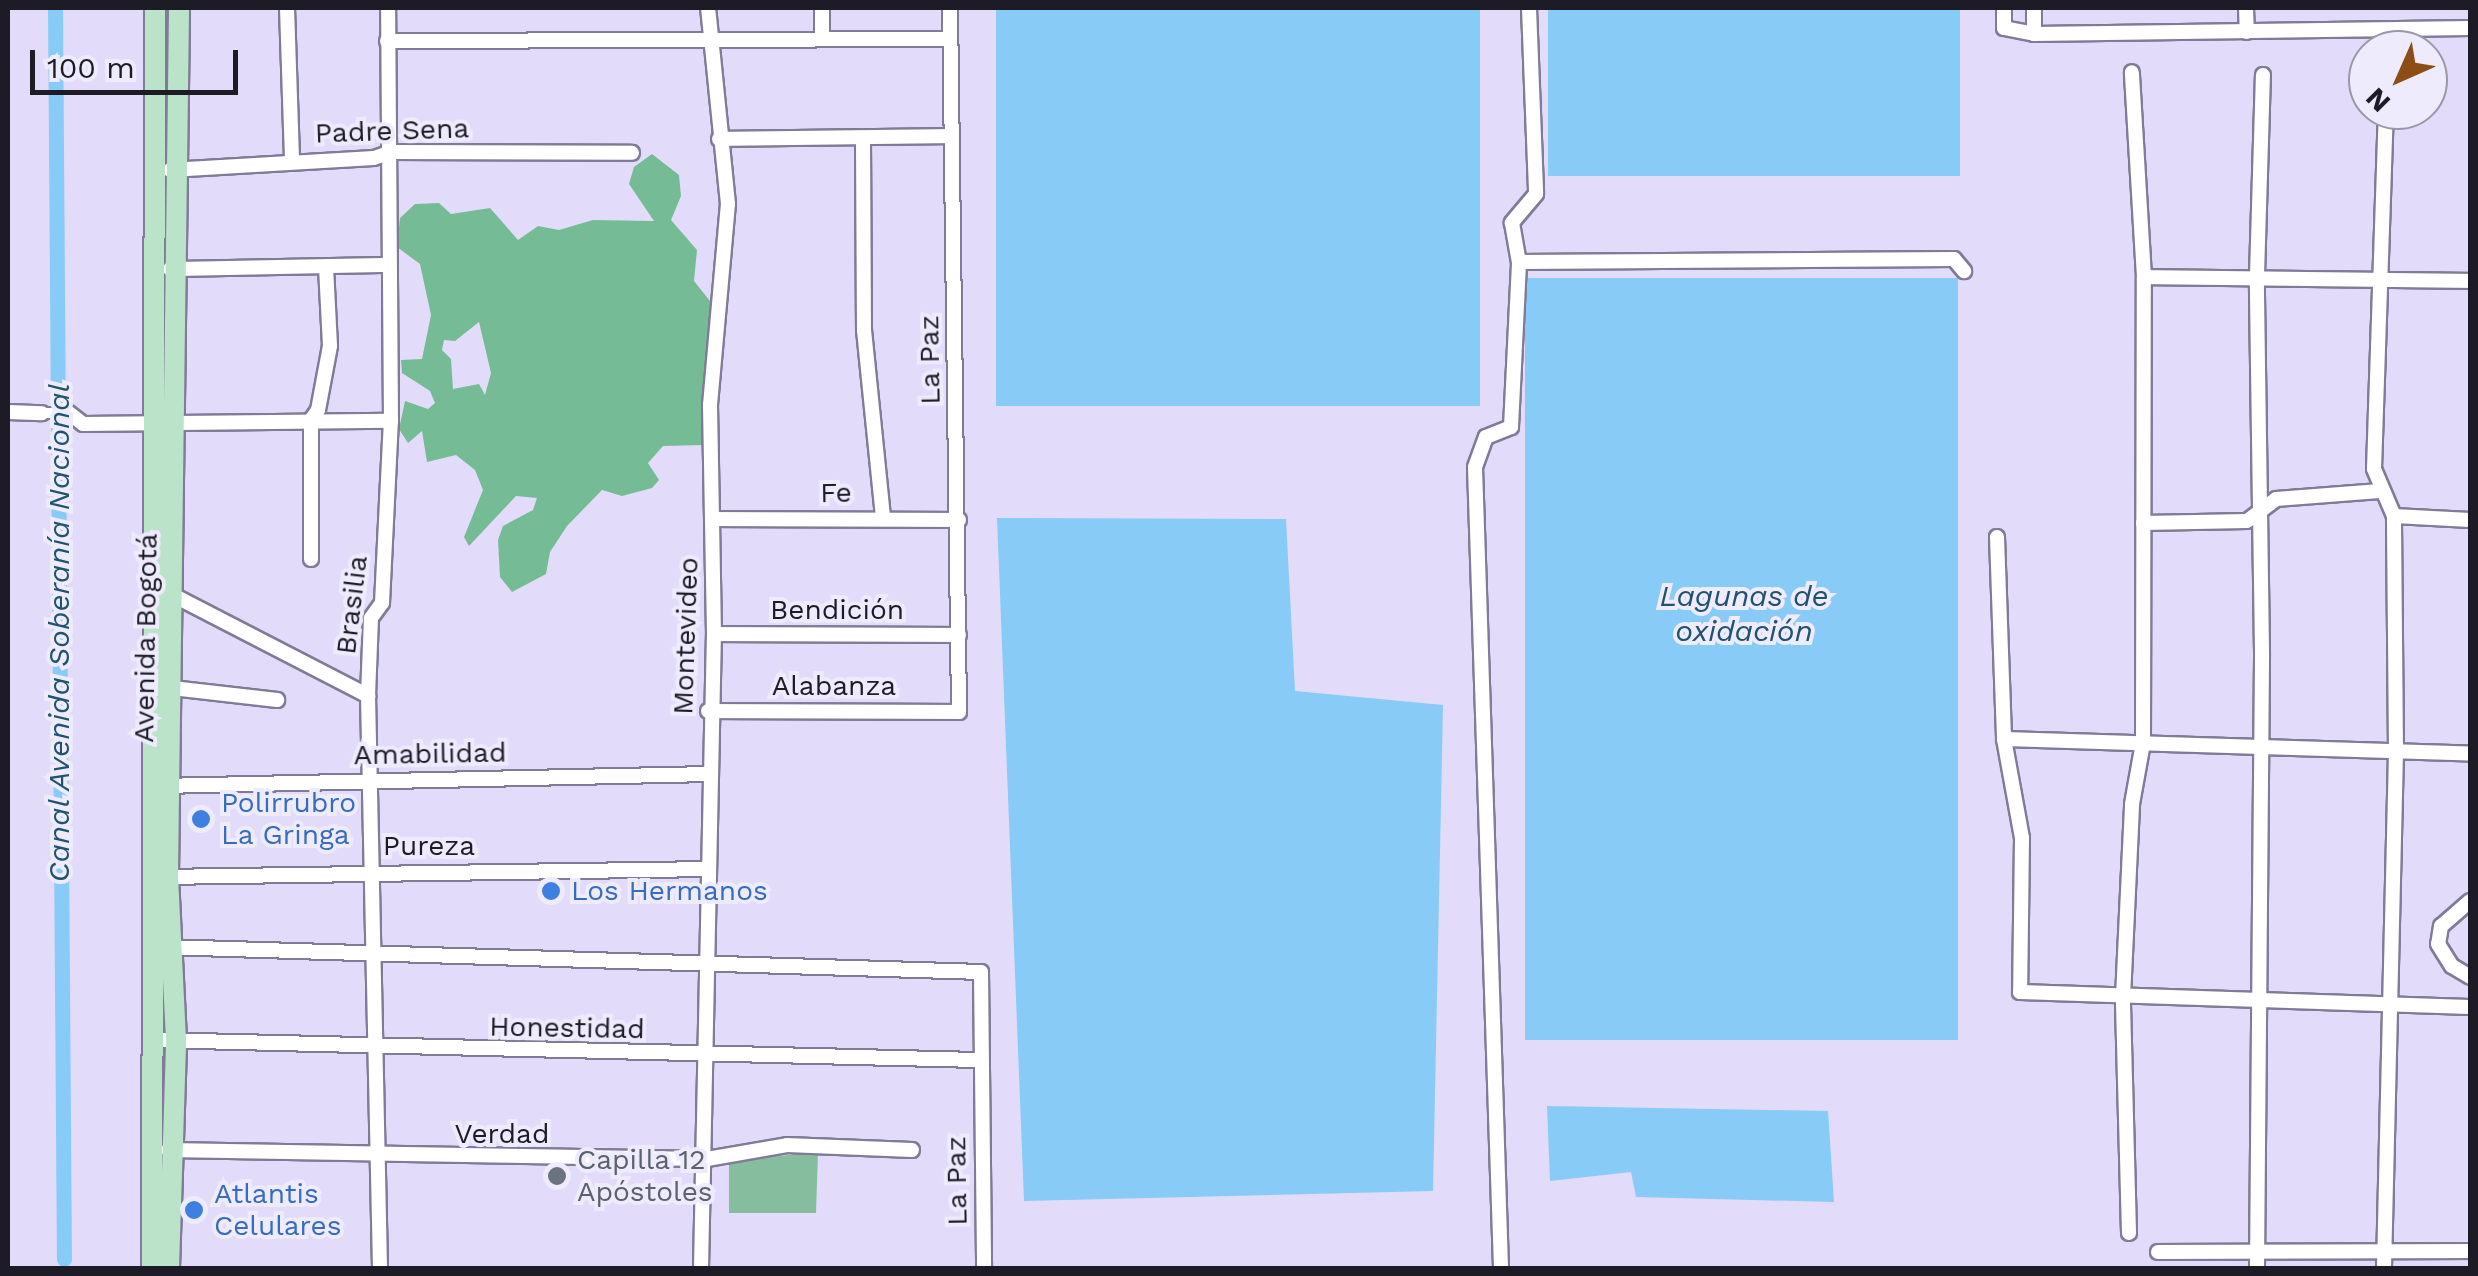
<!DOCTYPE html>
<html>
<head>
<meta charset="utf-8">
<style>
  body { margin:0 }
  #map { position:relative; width:2478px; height:1276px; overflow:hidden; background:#e2dcfa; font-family:"Work Sans",sans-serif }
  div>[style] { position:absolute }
  .green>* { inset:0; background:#85bd9e }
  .forest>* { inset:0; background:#75bc96 }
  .water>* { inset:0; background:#88cbf6; transform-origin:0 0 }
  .canal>* { height:15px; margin:-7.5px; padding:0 7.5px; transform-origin:7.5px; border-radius:7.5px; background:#88cbf6 }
  .roads { filter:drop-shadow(2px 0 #807b96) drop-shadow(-2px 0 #807b96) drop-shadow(0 2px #807b96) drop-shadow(0 -2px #807b96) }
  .pedestrian>* { height:10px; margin:-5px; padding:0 5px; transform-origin:5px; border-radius:5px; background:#fff }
  .minor>* { height:14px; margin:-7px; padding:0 7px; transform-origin:7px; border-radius:7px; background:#fff }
  .secondary>* { height:20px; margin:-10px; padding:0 10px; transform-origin:10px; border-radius:10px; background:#bae3ca }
  .dots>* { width:28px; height:28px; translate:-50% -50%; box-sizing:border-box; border:5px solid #eeebfd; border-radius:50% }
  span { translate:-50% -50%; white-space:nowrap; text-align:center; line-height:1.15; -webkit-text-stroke:8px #eeebfd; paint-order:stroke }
  .street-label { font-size:28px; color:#1d1b26 }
  .shop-label { font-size:28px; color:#366cbe }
  .left { translate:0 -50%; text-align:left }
  .worship-label { font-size:28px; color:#5b616d }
  .water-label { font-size:30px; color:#205370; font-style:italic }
  .frame { position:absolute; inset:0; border:10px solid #1d1b26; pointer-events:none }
  .north { position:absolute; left:2348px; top:30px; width:100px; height:100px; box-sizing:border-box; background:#eeebfd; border:2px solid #9a98a7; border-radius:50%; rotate:225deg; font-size:28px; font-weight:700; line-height:40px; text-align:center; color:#1d1b26 }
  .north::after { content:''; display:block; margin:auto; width:35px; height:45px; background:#8d4e15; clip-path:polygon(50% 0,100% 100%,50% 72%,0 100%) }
  .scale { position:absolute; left:30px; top:50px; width:208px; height:45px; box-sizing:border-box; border:5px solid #1d1b26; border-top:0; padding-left:12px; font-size:30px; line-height:35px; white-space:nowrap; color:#1d1b26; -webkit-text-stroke:8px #eeebfd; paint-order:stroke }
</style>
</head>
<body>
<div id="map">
  <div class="green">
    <div style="clip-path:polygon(818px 1152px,816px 1213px,729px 1213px,729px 1161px)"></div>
  </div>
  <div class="forest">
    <div style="clip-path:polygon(evenodd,652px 154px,679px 175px,681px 196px,671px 220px,697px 250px,694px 281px,714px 306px,704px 445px,663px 446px,648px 463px,659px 480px,652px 488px,622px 496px,602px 490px,567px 526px,550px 552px,546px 574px,512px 592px,500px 577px,498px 540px,503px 526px,533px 510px,537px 498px,516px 496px,469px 546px,464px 537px,483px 490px,475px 470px,456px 455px,427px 462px,422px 431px,408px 443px,399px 429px,405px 401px,428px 409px,435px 403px,430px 391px,402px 373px,401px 360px,422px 359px,431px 315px,420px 264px,397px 247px,400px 218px,415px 204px,439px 203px,451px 214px,490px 208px,518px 240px,538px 226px,559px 230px,593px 220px,654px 221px,629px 184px,634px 167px,652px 154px,479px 322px,491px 373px,485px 395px,479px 384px,453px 389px,451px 359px,442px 350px,444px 340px,455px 341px,479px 322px)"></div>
  </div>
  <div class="water">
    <div style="left:996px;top:8px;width:484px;height:398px"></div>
    <div style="left:1548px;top:8px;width:412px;height:168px"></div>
    <div style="left:1525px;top:278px;width:433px;height:762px"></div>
    <div style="clip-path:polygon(997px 518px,1286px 519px,1295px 691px,1443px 705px,1433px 1191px,1024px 1201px)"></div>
    <div style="clip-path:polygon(1547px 1106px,1828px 1111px,1834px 1202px,1636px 1197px,1631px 1172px,1550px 1181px)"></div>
  </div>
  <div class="canal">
    <div style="left:55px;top:8px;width:1251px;rotate:89.59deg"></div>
  </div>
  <div class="roads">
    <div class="pedestrian">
      <div style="left:42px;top:413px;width:27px"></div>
    </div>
    <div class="minor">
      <div style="left:287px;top:8px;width:152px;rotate:88.1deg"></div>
      <div style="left:1529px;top:8px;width:186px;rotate:87.8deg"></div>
      <div style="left:1536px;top:194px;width:38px;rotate:130deg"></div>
      <div style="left:1512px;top:223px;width:40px;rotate:80deg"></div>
      <div style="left:1519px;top:262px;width:435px;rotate:-0.4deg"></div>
      <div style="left:1954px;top:259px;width:16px;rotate:50deg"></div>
      <div style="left:2004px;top:8px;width:20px;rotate:90deg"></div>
      <div style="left:2004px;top:28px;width:31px;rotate:11deg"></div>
      <div style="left:2034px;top:34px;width:436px;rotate:-0.8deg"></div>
      <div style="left:2034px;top:8px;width:26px;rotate:90deg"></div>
      <div style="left:2246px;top:8px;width:24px;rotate:88deg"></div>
      <div style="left:822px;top:37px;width:29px;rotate:-90deg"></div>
      <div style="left:387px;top:41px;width:561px;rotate:-0.2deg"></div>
      <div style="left:719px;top:139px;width:230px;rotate:-0.7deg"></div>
      <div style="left:863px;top:141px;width:189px;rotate:89.7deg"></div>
      <div style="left:864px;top:330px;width:189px;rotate:84.2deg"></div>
      <div style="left:170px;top:170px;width:204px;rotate:-3.4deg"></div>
      <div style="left:374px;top:158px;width:18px;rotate:-19deg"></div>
      <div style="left:391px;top:152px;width:241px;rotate:0.2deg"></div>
      <div style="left:170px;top:269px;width:218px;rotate:-1.1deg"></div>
      <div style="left:2144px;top:277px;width:326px;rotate:0.7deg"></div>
      <div style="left:8px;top:412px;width:34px;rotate:2deg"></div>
      <div style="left:69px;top:413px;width:18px;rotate:38deg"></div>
      <div style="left:83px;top:424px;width:308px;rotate:-0.6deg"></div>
      <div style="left:2394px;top:516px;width:76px;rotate:3deg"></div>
      <div style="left:713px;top:519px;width:246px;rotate:0.2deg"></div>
      <div style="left:2143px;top:523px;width:104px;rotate:-1.1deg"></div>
      <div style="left:2247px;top:521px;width:36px;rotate:-37deg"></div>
      <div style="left:2276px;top:499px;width:104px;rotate:-4.4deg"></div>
      <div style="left:1997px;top:537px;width:202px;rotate:88deg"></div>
      <div style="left:2004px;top:739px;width:101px;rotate:79.7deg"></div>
      <div style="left:2022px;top:838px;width:154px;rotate:90.7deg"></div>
      <div style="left:2020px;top:992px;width:450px;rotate:1.9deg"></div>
      <div style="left:311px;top:559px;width:139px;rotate:-90deg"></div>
      <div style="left:311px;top:420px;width:12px;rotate:-55deg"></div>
      <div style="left:318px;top:410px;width:65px;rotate:-79.4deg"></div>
      <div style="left:330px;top:346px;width:78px;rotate:-92.9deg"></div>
      <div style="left:165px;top:591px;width:229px;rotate:27.3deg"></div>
      <div style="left:714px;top:634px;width:245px;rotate:0.2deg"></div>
      <div style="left:172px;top:688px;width:106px;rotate:6.5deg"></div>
      <div style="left:708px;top:711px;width:251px;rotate:0.2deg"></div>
      <div style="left:959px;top:712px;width:704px;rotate:-90.73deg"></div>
      <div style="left:2004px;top:739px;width:466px;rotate:1.8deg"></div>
      <div style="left:160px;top:786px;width:549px;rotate:-1.25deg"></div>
      <div style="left:160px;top:877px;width:549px;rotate:-0.83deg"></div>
      <div style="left:2470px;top:901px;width:38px;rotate:139deg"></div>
      <div style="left:2441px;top:926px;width:18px;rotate:99deg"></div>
      <div style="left:2438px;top:944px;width:26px;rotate:58deg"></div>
      <div style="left:2452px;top:966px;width:21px;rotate:31deg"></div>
      <div style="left:164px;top:947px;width:817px;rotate:1.75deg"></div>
      <div style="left:981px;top:972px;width:296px;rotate:89.4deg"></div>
      <div style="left:154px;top:1040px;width:825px;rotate:1.39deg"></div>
      <div style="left:168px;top:1150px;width:539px;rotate:0.96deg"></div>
      <div style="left:707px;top:1159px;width:81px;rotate:-9.9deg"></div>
      <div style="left:787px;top:1145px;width:125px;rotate:2.3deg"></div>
      <div style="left:2129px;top:1233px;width:236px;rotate:-91.5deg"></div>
      <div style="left:2123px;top:997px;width:193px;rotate:-87.3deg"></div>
      <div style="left:2132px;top:804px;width:62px;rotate:-79.8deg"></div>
      <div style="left:2143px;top:743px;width:466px;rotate:-89.9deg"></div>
      <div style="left:2144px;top:277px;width:205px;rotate:-93.4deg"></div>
      <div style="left:2158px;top:1252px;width:312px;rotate:-0.2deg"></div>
      <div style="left:380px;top:1268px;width:572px;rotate:-91.2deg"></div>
      <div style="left:368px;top:696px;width:78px;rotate:-87.8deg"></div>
      <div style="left:371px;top:618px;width:19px;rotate:-54deg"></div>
      <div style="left:382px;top:603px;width:182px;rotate:-87.2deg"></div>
      <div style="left:391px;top:421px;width:413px;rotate:-90.4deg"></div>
      <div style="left:701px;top:1268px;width:634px;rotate:-88.83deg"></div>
      <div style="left:714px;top:634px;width:229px;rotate:-91deg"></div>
      <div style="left:710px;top:405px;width:202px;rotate:-84.9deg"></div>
      <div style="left:728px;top:204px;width:197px;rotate:-95.8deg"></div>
      <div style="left:1501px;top:1268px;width:801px;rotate:-91.86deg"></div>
      <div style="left:1475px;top:467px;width:32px;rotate:-70deg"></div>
      <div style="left:1486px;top:437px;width:27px;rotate:-22deg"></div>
      <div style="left:1511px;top:427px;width:165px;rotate:-87.2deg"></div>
      <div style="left:2257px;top:1268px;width:616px;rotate:-89.53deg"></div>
      <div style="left:2262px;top:652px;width:377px;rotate:-90.8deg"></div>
      <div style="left:2257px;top:275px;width:200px;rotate:-88.3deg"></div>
      <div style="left:2384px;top:1268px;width:517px;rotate:-88.67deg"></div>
      <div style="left:2396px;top:751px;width:235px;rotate:-90.5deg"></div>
      <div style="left:2394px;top:516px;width:51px;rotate:-113.1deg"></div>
      <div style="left:2374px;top:469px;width:359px;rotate:-88.1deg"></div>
    </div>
    <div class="secondary">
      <div style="left:152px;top:1268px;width:1260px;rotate:-89.86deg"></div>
      <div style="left:169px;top:1268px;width:228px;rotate:-88.2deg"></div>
      <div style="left:176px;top:1040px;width:166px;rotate:-92.8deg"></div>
      <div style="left:168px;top:874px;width:866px;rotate:-89.27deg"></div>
    </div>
  </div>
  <div class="dots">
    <div style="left:201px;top:819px;background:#3f7fe0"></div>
    <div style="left:551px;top:891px;background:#3f7fe0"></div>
    <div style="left:557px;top:1176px;background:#6b7280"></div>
    <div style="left:194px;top:1210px;background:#3f7fe0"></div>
  </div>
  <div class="street-label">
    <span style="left:392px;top:131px;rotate:-2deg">Padre Sena</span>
    <span style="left:930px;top:360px;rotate:-91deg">La Paz</span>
    <span style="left:836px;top:493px;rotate:-1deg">Fe</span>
    <span style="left:352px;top:605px;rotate:-83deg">Brasilia</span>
    <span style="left:837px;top:610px">Bendición</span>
    <span style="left:686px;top:636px;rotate:-88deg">Montevideo</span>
    <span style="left:146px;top:638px;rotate:-89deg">Avenida Bogotá</span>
    <span style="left:834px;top:686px">Alabanza</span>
    <span style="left:430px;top:754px;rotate:-1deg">Amabilidad</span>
    <span style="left:429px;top:846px">Pureza</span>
    <span style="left:567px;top:1028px;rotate:1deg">Honestidad</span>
    <span style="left:502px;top:1134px">Verdad</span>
    <span style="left:957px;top:1181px;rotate:-91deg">La Paz</span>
  </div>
  <div class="shop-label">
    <span class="left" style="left:221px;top:819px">Polirrubro<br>La Gringa</span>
    <span class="left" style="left:571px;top:891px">Los Hermanos</span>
    <span class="left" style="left:214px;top:1210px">Atlantis<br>Celulares</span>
  </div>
  <div class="worship-label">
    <span class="left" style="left:577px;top:1176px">Capilla 12<br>Apóstoles</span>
  </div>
  <div class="water-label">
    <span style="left:1744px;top:613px">Lagunas de<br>oxidación</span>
    <span style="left:59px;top:633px;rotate:-90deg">Canal Avenida Soberanía Nacional</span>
  </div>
  <div class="frame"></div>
  <div class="north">N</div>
  <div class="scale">100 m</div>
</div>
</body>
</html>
